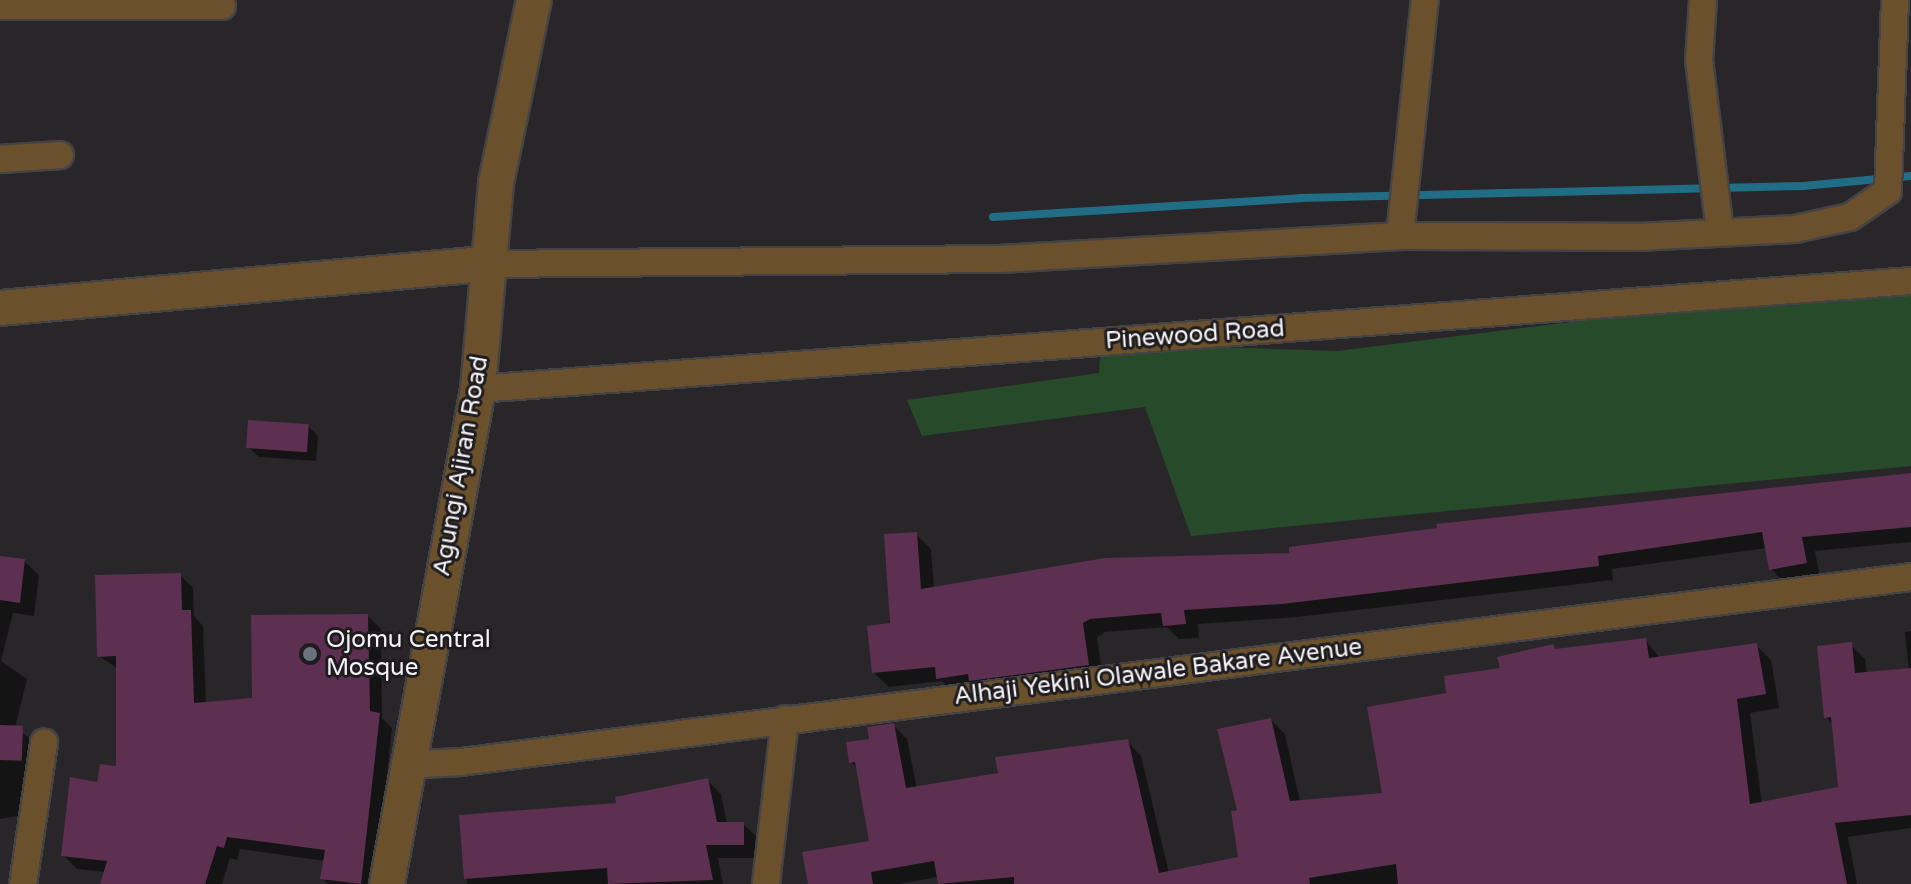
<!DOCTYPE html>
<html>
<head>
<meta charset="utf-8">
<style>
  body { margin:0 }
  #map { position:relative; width:1911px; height:884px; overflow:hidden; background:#282629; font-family:"Varela Round",sans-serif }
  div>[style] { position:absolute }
  .green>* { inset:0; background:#274a2b }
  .shadow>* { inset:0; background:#0007 }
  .stream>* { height:8px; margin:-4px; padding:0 4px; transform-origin:4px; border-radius:4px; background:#216d85 }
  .building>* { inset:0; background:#5d2f50; transform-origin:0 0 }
  .roads { filter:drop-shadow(2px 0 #454346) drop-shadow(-2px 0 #454346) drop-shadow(0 2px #454346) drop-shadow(0 -2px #454346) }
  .minor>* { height:26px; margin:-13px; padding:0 13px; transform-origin:13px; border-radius:13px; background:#6b512b }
  .tertiary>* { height:34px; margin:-17px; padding:0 17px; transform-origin:17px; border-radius:17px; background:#6b512b }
  .dots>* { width:22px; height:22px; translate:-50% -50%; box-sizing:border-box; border:4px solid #1e1c1f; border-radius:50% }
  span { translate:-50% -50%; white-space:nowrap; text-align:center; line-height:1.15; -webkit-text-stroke:6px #1e1c1f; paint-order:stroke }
  .street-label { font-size:24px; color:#f5f3f6 }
  .poi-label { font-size:24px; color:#f5f3f6 }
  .left { translate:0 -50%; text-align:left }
</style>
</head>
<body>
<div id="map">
  <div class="green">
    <div style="clip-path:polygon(1911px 280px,1911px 466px,1191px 536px,1145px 407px,922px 436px,907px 400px,1099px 373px,1101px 343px,1337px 351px)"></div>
  </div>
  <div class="shadow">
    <div style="clip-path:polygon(308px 426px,318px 436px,316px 461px,259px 457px,248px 447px)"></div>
    <div style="clip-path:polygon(1911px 476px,1911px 542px,1815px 551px,1820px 577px,1785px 583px,1771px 569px,1767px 548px,1612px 569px,1613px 580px,1297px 617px,1198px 624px,1199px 638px,1179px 639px,1167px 627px,1105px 632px,1097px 637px,1103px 679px,953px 692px,942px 681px,889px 687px,874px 673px,916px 534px,931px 549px,934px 589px,1292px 555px)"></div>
    <div style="clip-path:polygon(0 558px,24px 561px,39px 575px,34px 616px,13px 613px,1px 661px,27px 679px,15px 728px,36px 742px,29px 814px,0 819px)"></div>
    <div style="clip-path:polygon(180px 575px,193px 588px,194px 616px,203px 626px,206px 704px,254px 700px,368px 616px,381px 629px,382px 718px,392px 728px,376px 876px,382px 884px,328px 884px,322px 878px,325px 861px,240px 849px,237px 860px,230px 858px,222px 884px,102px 884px,106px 872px,77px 869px,63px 855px,99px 784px,118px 769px,118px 669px,99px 656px)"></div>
    <div style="clip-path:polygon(1911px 631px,1911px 828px,1848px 837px,1857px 884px,940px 884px,938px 877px,898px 884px,810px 884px,872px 842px,859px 769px,851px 762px,893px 725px,907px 739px,917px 789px,1000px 775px,1127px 741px,1141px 756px,1169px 873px,1241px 859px,1240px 811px,1271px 720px,1285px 734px,1300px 802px,1385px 795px,1448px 695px,1553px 646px,1558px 651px,1645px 640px,1660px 658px,1756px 645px,1771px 660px,1779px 708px,1750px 713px,1762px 804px,1841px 789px,1834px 725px,1826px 717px,1851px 645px,1865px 659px,1867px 674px,1909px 671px,1905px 632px)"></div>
    <div style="clip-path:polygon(707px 780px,721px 794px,727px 824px,743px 824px,757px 837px,757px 858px,718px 858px,723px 884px,467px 884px,461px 817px,618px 805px)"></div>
  </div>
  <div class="stream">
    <div style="left:993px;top:217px;width:308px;rotate:-3.5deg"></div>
    <div style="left:1300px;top:198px;width:503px;rotate:-1.37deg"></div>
    <div style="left:1803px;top:186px;width:108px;rotate:-5.3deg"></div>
  </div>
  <div class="building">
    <div style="left:248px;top:420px;width:61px;height:28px;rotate:4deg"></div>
    <div style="clip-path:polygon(1911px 473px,1911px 527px,1802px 537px,1807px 563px,1769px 570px,1762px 532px,1598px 556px,1599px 566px,1282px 604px,1184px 610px,1186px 624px,1163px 626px,1161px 613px,1090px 619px,1083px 623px,1089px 665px,969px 681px,968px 674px,936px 679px,935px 667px,872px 673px,867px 626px,890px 623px,884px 534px,917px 532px,921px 589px,1105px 558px,1289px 553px,1289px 547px,1437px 528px,1436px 524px)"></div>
    <div style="clip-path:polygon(0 556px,25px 559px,20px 603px,0 600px)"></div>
    <div style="clip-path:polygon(181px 573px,182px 610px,191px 610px,194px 703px,252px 698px,251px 615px,368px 614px,370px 711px,380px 713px,361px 884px,320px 879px,325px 850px,227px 837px,224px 848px,217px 846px,205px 884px,100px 884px,107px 861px,61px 856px,70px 777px,97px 782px,100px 764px,116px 766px,116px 656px,97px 657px,95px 575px)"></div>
    <div style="clip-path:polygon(1646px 638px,1649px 658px,1757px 643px,1766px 694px,1737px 699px,1750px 804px,1838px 787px,1831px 717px,1824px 718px,1817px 646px,1852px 642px,1855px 673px,1911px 668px,1911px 815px,1835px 823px,1847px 884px,1398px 884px,1396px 864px,1309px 878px,1310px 884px,1014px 884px,1014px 877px,938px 884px,934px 861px,871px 872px,873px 884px,808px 884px,802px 852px,869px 841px,855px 762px,849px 763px,846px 742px,869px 739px,867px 727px,894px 723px,906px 788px,998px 773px,995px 757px,1128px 739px,1159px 873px,1238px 857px,1231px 811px,1237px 810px,1217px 729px,1271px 718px,1290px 801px,1382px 793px,1367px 707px,1446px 693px,1444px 676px,1500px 668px,1497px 657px,1553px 644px,1555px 649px)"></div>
    <div style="left:0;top:725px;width:23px;height:35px;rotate:2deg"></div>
    <div style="clip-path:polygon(708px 778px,717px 822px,744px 822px,744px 845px,706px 845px,713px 880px,608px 884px,607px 868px,464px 879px,459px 815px,616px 803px,615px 797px)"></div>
  </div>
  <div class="roads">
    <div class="minor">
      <div style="left:1703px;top:0;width:60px;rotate:93.8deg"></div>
      <div style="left:1699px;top:60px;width:173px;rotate:83deg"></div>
      <div style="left:0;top:6px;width:222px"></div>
      <div style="left:0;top:159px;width:60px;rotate:-3.8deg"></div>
      <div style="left:1400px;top:236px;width:237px;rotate:-84deg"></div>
      <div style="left:487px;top:264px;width:513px;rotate:-0.56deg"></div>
      <div style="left:1000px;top:259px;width:401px;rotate:-3.3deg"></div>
      <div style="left:1400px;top:236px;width:237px;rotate:0.2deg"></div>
      <div style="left:1637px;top:237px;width:158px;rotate:-2.9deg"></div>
      <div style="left:1795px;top:229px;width:56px;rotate:-12.3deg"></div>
      <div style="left:1850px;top:217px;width:46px;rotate:-34.4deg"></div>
      <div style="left:1888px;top:191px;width:191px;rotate:-87.9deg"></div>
      <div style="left:478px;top:389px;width:1437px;rotate:-4.31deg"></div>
      <div style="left:405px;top:765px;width:56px;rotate:-3.1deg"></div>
      <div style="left:461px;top:762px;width:1462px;rotate:-7.27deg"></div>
      <div style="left:23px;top:884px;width:143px;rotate:-81.5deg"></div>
      <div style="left:766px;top:884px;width:166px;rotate:-83.4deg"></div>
    </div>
    <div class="tertiary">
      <div style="left:0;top:308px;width:489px;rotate:-5.2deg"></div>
      <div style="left:387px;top:884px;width:503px;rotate:-79.58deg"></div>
      <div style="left:478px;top:389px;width:207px;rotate:-85deg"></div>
      <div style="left:496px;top:183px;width:187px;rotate:-78.3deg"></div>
    </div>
  </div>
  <div class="dots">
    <div style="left:310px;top:654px;background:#6b7280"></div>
  </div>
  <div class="street-label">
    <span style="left:1195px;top:335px;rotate:-4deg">Pinewood Road</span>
    <span style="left:461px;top:466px;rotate:-80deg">Agungi Ajiran Road</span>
    <span style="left:1158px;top:672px;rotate:-7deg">Alhaji Yekini Olawale Bakare Avenue</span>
  </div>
  <div class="poi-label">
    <span class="left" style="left:326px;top:654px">Ojomu Central<br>Mosque</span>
  </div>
</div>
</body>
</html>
